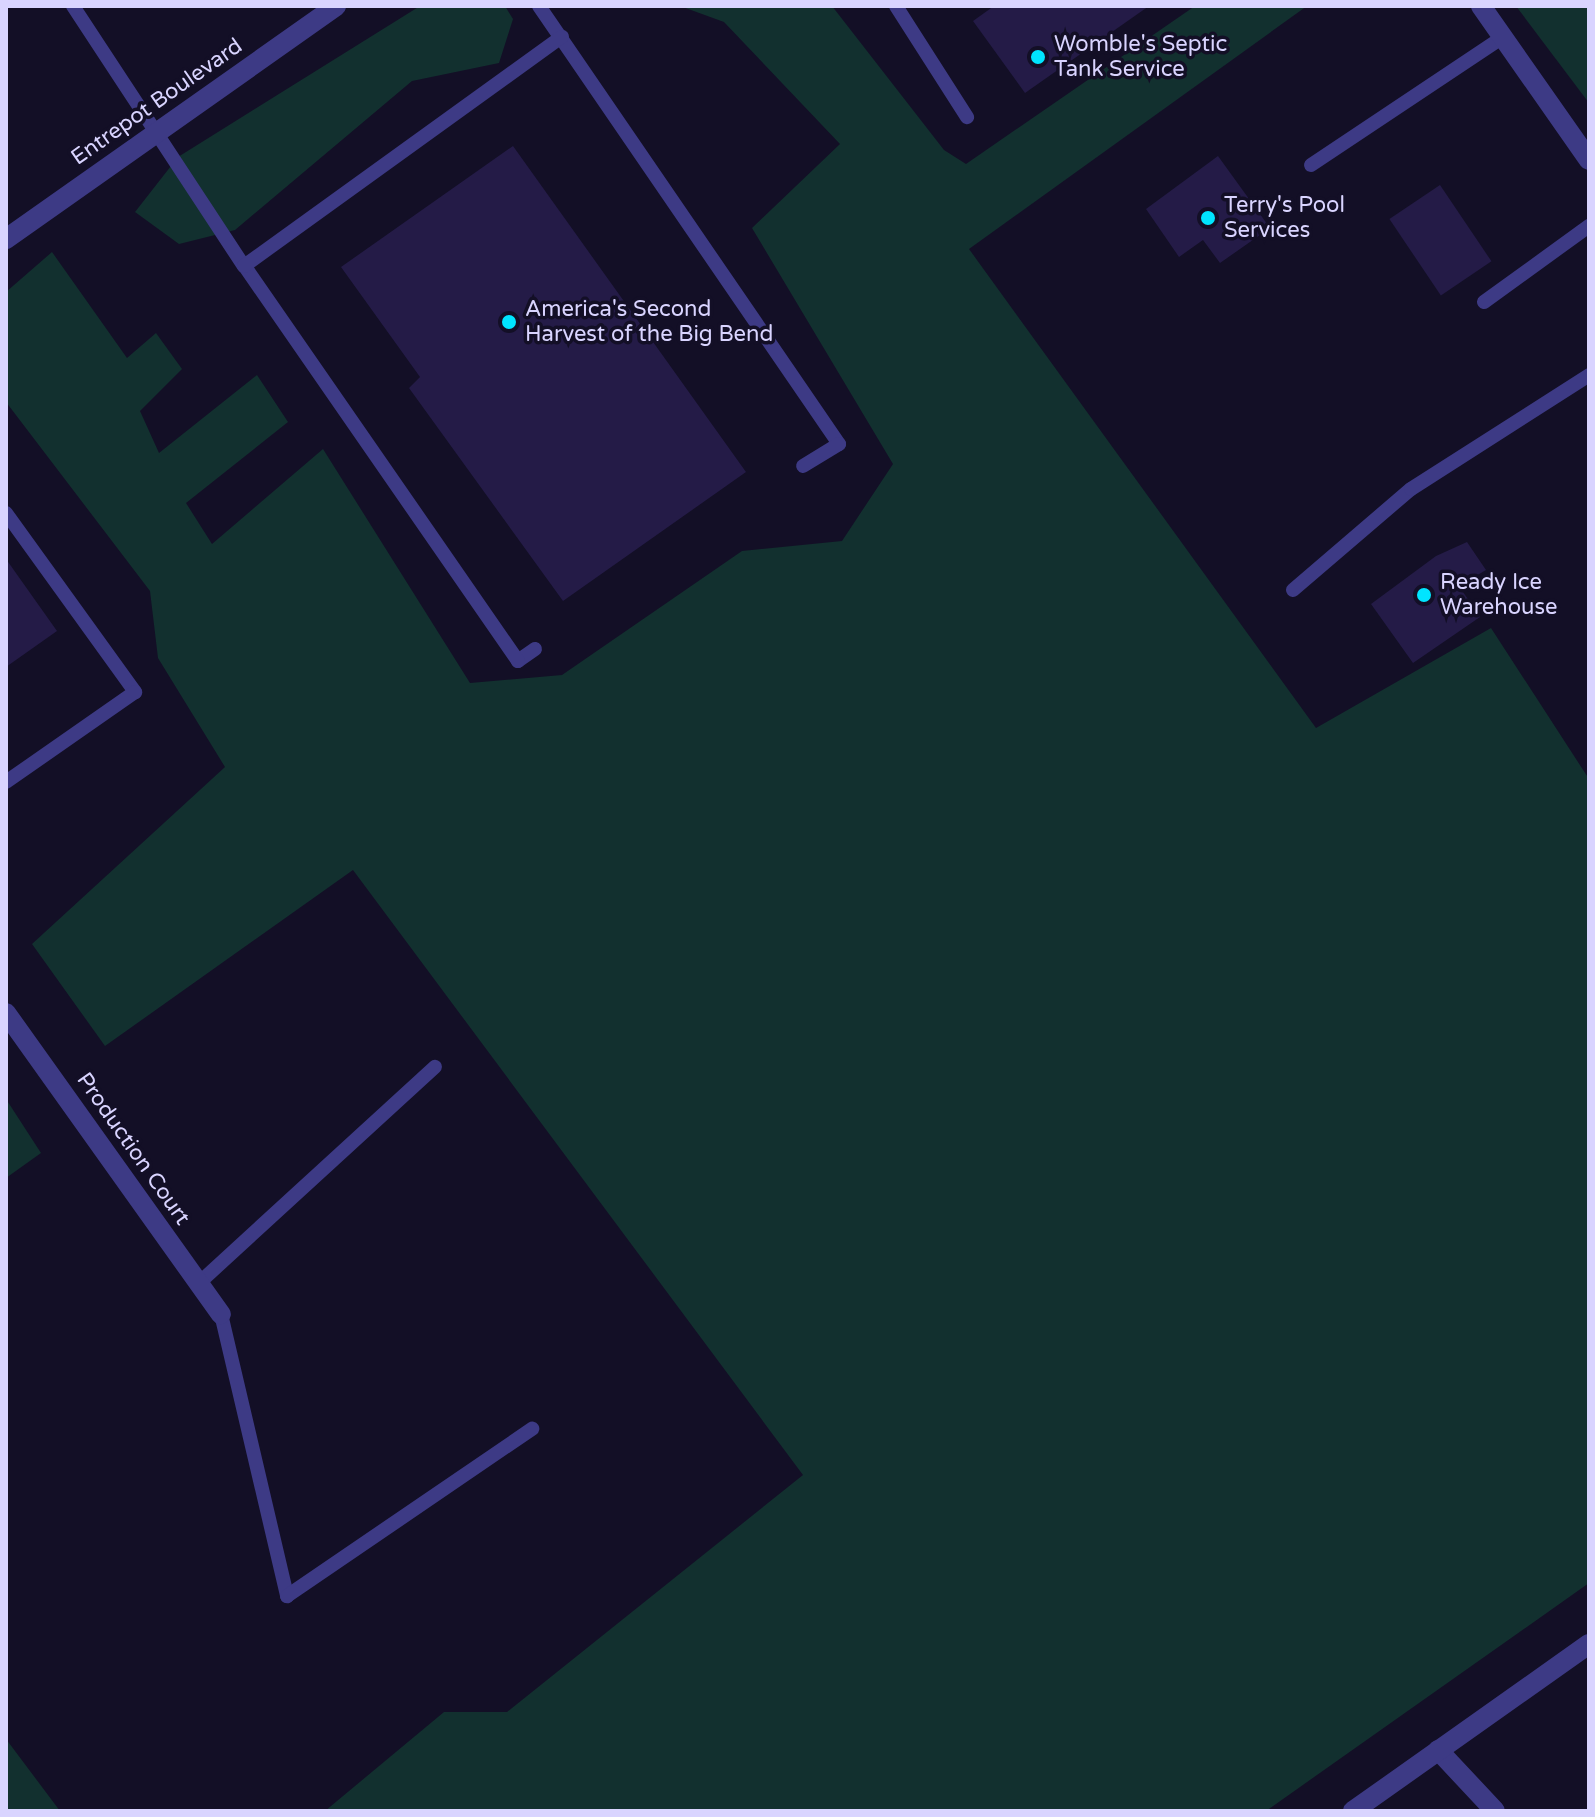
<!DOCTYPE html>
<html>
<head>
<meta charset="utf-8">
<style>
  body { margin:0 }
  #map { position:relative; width:1595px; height:1817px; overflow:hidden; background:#130f26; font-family:"Varela Round",sans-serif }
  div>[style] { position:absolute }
  .green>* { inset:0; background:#12302f }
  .building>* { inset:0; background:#241b47; transform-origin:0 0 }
  .lane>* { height:14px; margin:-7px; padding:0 7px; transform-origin:7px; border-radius:7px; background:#3d3a85 }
  .street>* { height:20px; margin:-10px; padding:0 10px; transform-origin:10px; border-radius:10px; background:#3d3a85 }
  .dots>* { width:22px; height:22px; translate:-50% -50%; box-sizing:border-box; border:4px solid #130f26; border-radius:50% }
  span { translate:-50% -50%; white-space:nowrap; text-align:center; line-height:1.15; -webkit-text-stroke:7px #130f26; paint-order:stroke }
  .poi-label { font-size:22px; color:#d9d4ff }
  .left { translate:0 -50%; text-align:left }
  .street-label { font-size:22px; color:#d9d4ff }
  .frame { position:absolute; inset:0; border:8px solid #d9d4ff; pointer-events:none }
</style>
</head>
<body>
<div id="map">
  <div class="green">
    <div style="clip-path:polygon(420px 6px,505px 6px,513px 19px,499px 63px,412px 81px,235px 230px,179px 244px,135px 212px,178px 157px)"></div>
    <div style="clip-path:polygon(680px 6px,832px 6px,944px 150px,966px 164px,1195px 6px,1307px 6px,969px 249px,1316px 728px,1491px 628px,1589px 779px,1589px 1583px,1266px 1811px,325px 1811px,444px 1712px,507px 1712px,803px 1475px,353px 870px,105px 1046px,32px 944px,225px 767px,158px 658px,150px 591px,6px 402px,6px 292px,52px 252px,127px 358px,156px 333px,182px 369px,140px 411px,159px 453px,257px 375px,288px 422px,186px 503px,212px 544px,323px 449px,470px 683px,562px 675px,742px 551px,842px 541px,893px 464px,752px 228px,840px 144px,724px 22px)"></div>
    <div style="clip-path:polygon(1516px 6px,1589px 6px,1589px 103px)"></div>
    <div style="clip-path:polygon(6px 1099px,41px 1153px,6px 1178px)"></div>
    <div style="clip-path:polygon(6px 1738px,6px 1739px,60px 1811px,6px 1811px)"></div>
  </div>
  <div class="building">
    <div style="clip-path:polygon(994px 6px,1149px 6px,1025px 93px,973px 21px)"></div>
    <div style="clip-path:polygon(513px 146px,746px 472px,563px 601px,409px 388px,420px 377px,341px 267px)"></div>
    <div style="clip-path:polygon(1218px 156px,1270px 228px,1220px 263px,1203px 240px,1179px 257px,1146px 209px)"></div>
    <div style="left:1440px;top:185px;width:92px;height:61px;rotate:56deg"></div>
    <div style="clip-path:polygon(1467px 542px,1486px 570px,1459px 586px,1480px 617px,1413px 663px,1371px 604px,1436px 556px)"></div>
    <div style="clip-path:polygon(6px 559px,57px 631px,6px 667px)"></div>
  </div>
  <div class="lane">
    <div style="left:73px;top:6px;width:311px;rotate:56.7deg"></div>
    <div style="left:539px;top:6px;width:531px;rotate:55.59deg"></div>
    <div style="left:839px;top:444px;width:42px;rotate:148.6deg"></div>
    <div style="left:896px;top:6px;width:132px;rotate:57.4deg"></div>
    <div style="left:1311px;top:165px;width:231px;rotate:-33.7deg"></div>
    <div style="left:1484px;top:302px;width:130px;rotate:-35.9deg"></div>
    <div style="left:6px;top:513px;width:221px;rotate:54.2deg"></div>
    <div style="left:135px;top:692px;width:157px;rotate:145.1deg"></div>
    <div style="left:1293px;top:590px;width:155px;rotate:-40.6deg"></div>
    <div style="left:1411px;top:489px;width:211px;rotate:-32.6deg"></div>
    <div style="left:535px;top:649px;width:21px;rotate:145deg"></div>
    <div style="left:518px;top:661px;width:481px;rotate:-124.7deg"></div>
    <div style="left:244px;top:266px;width:392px;rotate:-35.8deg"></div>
    <div style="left:199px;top:1283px;width:320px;rotate:-42.5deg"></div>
    <div style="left:221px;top:1314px;width:290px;rotate:76.8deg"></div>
    <div style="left:287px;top:1596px;width:297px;rotate:-34.3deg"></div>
  </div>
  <div class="street">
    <div style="left:1481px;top:6px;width:188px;rotate:55deg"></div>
    <div style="left:6px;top:239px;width:404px;rotate:-35.2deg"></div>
    <div style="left:6px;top:1013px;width:370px;rotate:54.5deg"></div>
    <div style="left:1438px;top:1750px;width:83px;rotate:46.9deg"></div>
    <div style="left:1353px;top:1811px;width:289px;rotate:-35.3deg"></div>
  </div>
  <div class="dots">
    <div style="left:1038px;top:57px;background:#00e5ff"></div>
    <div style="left:1208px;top:218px;background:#00e5ff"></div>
    <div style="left:509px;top:322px;background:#00e5ff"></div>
    <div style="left:1424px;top:595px;background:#00e5ff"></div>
  </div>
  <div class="poi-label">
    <span class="left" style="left:1054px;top:57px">Womble's Septic<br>Tank Service</span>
    <span class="left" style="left:1224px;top:218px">Terry's Pool<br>Services</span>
    <span class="left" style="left:525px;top:322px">America's Second<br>Harvest of the Big Bend</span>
    <span class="left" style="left:1440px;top:595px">Ready Ice<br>Warehouse</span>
  </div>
  <div class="street-label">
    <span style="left:157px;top:102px;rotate:-35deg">Entrepot Boulevard</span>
    <span style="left:133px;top:1149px;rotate:55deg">Production Court</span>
  </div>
  <div class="frame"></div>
</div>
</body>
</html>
